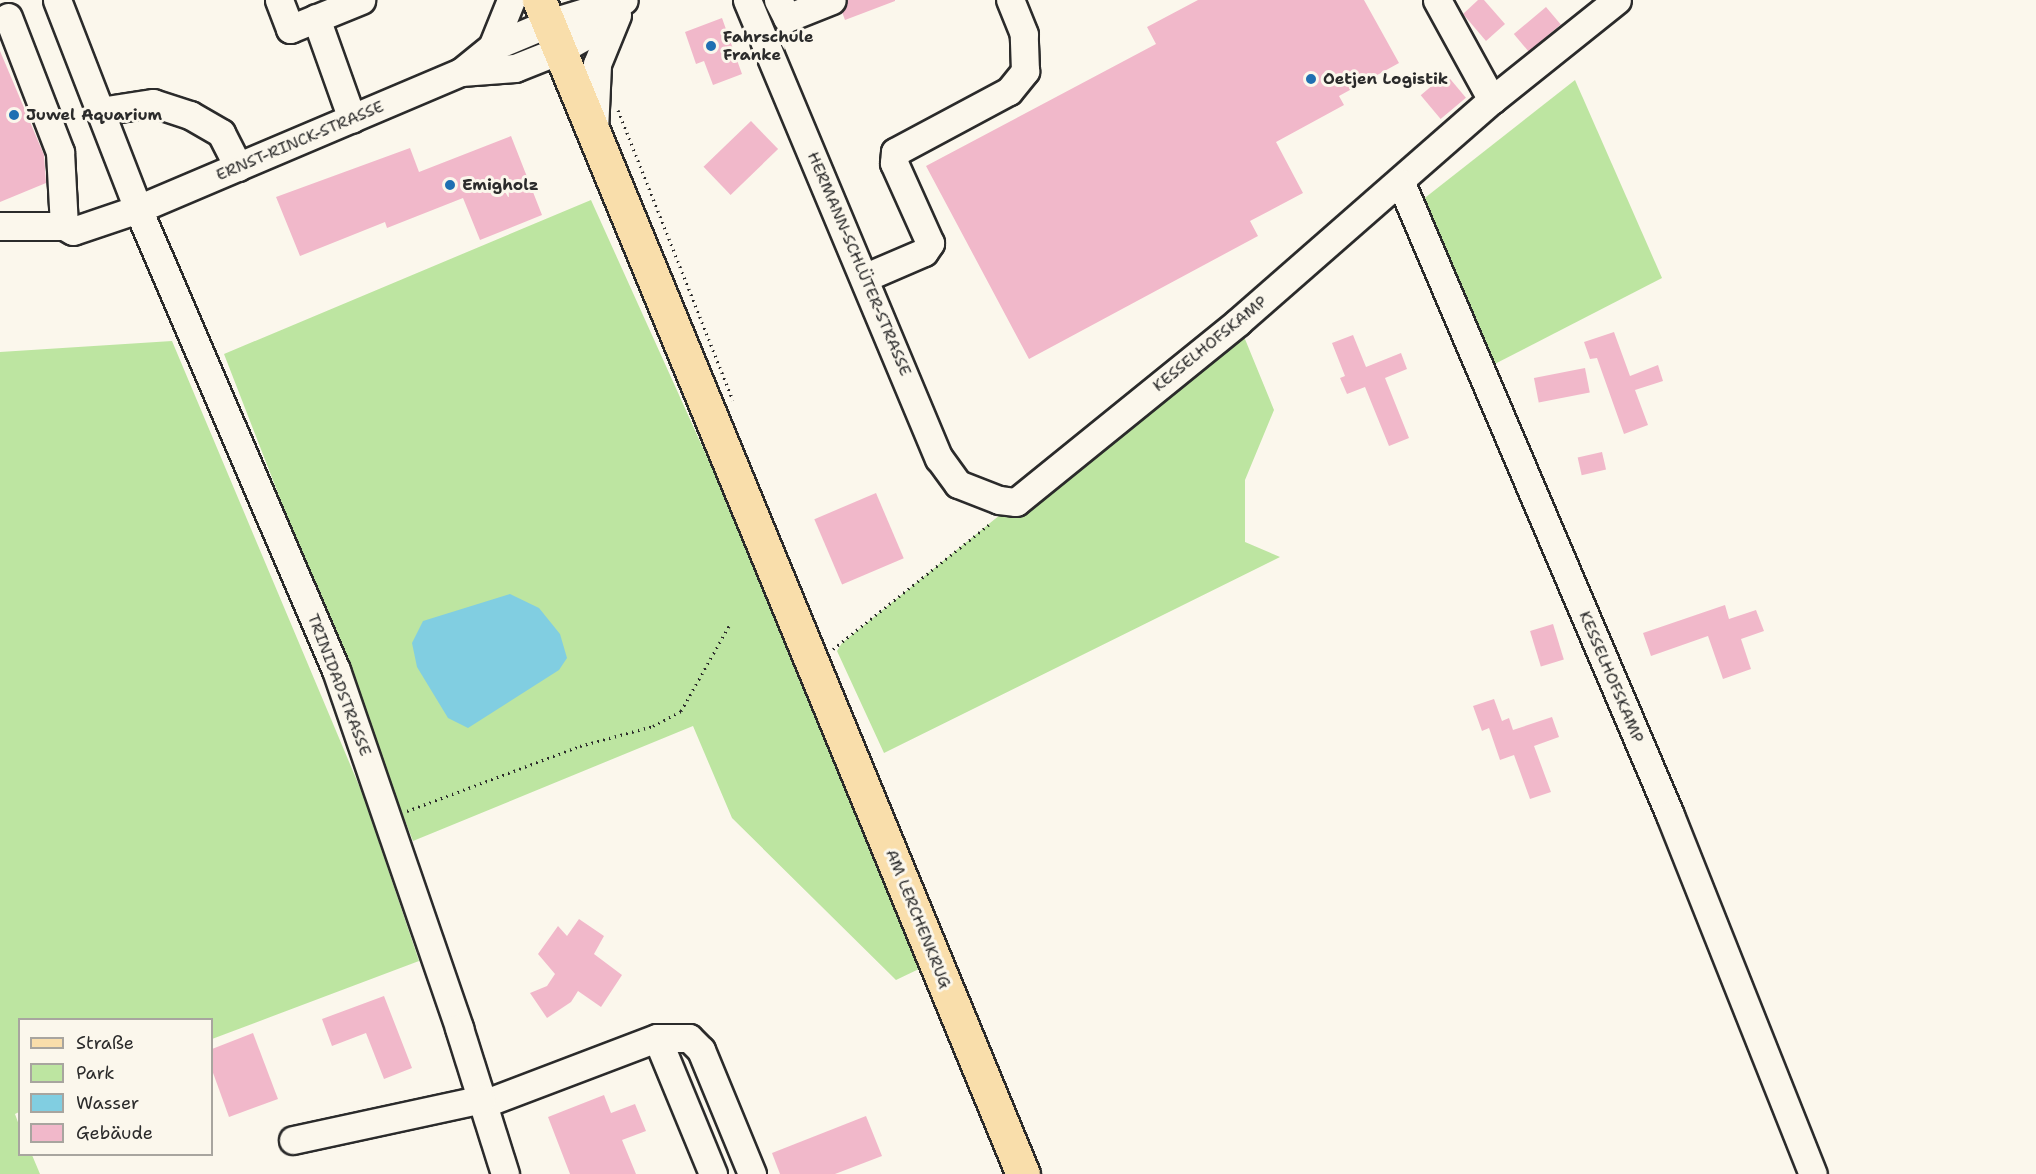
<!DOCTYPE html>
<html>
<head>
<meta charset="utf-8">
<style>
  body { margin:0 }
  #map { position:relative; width:2036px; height:1174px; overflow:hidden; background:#fbf7ec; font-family:"Shantell Sans",sans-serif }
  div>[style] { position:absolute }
  .green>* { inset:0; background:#bde5a1 }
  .water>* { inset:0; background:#81cee1 }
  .building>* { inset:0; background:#f1b8ca; transform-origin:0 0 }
  .path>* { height:3px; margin-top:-1.5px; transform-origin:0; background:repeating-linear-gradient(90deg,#2b2b2b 0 1.5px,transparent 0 6px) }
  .roads { filter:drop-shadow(2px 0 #2b2b2b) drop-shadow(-2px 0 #2b2b2b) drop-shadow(0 2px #2b2b2b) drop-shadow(0 -2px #2b2b2b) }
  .minor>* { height:27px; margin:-13.5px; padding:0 13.5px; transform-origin:13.5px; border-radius:13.5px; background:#fbf7ec }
  .major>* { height:33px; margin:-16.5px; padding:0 16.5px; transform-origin:16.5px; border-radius:16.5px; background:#f9deab }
  .dots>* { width:16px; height:16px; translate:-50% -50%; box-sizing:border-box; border:3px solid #fbf7ec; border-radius:50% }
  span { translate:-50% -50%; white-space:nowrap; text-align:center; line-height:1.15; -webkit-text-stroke:6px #fbf7ec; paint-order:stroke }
  .poi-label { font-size:16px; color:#2b2b2b; font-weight:700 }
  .left { translate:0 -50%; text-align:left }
  .street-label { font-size:16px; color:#2b2b2b }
  .legend { position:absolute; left:18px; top:1018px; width:195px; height:138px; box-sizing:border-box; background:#fbf7ec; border:2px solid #a8a59f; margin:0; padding:8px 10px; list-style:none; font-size:18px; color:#2b2b2b }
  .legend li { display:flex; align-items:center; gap:12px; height:30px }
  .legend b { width:30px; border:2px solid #a8a59f }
</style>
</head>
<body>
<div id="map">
  <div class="green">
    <div style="clip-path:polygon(1575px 80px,1662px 278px,1481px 371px,1412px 208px)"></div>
    <div style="clip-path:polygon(591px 200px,712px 468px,921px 968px,896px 980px,732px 818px,693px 726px,413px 841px,224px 354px)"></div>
    <div style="clip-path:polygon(1238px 322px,1274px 410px,1245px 480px,1245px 542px,1280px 557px,884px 753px,837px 651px,842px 643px)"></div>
    <div style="clip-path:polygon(172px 341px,363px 795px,419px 961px,212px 1039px,212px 1020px,20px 1020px,19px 1112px,15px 1114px,19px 1125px,20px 1154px,32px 1155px,40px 1174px,0 1174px,0 352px)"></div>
  </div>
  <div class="water">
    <div style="clip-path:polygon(510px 594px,539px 608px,560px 634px,567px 658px,559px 670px,468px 728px,448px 718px,417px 667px,412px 643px,423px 621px)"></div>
  </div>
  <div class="building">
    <div style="clip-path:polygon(847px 0,895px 0,895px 1px,845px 20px,842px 12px)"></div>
    <div style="clip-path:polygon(1198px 0,1364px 0,1399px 63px,1339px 96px,1344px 105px,1276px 142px,1303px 193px,1250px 221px,1258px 236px,1029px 359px,926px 166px,1156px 44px,1147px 27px)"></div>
    <div style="clip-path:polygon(1478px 0,1484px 0,1505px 24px,1486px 41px,1463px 14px)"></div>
    <div style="left:1546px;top:7px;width:23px;height:42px;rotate:50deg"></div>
    <div style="clip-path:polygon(722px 18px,742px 74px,713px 85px,704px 61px,696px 64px,685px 32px)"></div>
    <div style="clip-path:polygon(0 51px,44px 155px,46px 183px,0 202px)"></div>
    <div style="left:1446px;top:74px;width:31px;height:33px;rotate:50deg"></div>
    <div style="left:751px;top:121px;width:39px;height:66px;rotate:46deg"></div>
    <div style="clip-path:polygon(511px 136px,542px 215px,480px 240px,463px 198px,387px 228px,385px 222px,300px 256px,276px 197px,410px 148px,419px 172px)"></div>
    <div style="clip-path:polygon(1614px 332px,1630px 376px,1658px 365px,1663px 381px,1635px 390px,1648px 425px,1624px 434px,1597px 358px,1590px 359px,1584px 342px)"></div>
    <div style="clip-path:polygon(1353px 335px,1366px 367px,1401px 353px,1407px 369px,1385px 378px,1409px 438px,1389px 446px,1365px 387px,1347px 394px,1340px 378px,1345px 376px,1332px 343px)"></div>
    <div style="left:1585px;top:368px;width:25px;height:52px;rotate:79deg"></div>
    <div style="left:1602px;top:452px;width:18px;height:25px;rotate:77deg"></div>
    <div style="left:876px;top:493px;width:71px;height:67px;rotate:67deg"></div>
    <div style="clip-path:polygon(1725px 605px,1729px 619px,1756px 610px,1764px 631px,1741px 639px,1751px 669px,1723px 679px,1708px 636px,1651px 656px,1643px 633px)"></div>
    <div style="left:1553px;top:624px;width:37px;height:24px;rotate:73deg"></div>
    <div style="clip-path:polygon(1494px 699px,1502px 721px,1509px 718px,1513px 730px,1552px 717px,1559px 737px,1534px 746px,1551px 792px,1530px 799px,1514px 755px,1500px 760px,1489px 728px,1482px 731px,1473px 706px)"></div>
    <div style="clip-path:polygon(579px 919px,604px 936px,594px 954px,622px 975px,601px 1007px,578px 991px,571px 1002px,547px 1018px,530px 993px,547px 986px,555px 974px,538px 954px,558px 926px,567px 936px)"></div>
    <div style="clip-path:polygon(384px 996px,412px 1068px,384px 1079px,366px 1033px,332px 1046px,322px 1019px)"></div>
    <div style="clip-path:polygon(253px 1033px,278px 1099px,229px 1117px,212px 1070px,212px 1049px)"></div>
    <div style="clip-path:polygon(604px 1095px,611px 1113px,635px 1104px,646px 1131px,622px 1140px,636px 1174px,570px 1174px,548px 1117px)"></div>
    <div style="clip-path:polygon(866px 1116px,882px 1156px,835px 1174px,780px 1174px,772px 1153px)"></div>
  </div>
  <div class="path">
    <div style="left:618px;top:110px;width:312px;rotate:68.4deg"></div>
    <div style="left:833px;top:649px;width:203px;rotate:-38.6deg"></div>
    <div style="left:407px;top:811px;width:185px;rotate:-20.6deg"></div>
    <div style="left:580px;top:746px;width:76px;rotate:-15.3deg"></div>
    <div style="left:653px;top:726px;width:32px;rotate:-28deg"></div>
    <div style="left:681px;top:711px;width:100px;rotate:-60.6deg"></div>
  </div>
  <div class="roads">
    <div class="minor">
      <div style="left:57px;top:0;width:224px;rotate:68.8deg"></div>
      <div style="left:138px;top:209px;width:502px;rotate:66.76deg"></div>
      <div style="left:336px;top:670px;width:379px;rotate:71deg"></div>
      <div style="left:459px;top:1028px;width:153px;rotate:72.5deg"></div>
      <div style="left:279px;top:0;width:31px;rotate:69deg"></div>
      <div style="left:290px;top:29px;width:77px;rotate:-22.2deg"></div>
      <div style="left:747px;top:0;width:497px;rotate:67.3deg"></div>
      <div style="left:939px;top:458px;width:32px;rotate:54deg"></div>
      <div style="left:958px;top:484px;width:44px;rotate:21.3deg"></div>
      <div style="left:999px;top:500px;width:17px;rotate:7deg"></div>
      <div style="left:1016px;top:502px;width:286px;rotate:-39deg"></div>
      <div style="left:1238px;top:322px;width:337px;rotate:-41.2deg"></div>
      <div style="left:1492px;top:100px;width:160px;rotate:-38.7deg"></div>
      <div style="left:778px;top:0;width:20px;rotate:63deg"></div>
      <div style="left:787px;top:18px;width:48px;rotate:-21.8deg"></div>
      <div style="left:1437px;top:0;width:114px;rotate:61.2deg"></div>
      <div style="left:8px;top:17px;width:145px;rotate:68.9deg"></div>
      <div style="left:60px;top:152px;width:74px;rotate:86.9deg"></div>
      <div style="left:64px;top:226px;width:10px;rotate:29deg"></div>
      <div style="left:73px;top:231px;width:69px;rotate:-18.7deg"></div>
      <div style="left:138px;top:209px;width:351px;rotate:-23deg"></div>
      <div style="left:461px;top:72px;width:40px;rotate:-39deg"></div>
      <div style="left:492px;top:47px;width:62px;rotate:-22.8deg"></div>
      <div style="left:549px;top:23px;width:78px;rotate:-17deg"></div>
      <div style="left:316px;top:18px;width:107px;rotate:70.4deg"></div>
      <div style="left:492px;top:47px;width:51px;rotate:-68deg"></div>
      <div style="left:461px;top:72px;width:54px;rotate:-4.2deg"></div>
      <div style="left:515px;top:68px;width:48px;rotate:-21.8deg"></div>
      <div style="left:560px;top:50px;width:61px;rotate:-29.5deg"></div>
      <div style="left:100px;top:111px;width:54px;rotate:-8.6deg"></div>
      <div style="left:153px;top:103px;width:39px;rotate:18deg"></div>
      <div style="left:190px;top:115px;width:36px;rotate:30deg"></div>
      <div style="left:221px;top:133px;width:38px;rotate:63deg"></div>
      <div style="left:594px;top:131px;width:67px;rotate:-87.4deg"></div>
      <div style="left:597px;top:64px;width:53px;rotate:-67.8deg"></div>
      <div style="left:1401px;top:183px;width:687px;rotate:66.94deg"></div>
      <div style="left:1670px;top:815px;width:386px;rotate:68.3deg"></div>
      <div style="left:0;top:226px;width:64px"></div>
      <div style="left:866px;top:277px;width:63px;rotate:-23.3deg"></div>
      <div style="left:924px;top:252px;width:11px;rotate:-56deg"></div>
      <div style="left:930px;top:243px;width:88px;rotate:-114.2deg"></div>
      <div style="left:894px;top:163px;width:11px;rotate:-85deg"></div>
      <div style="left:895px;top:152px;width:129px;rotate:-28.2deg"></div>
      <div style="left:1009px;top:91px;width:26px;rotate:-51deg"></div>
      <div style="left:1025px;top:71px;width:37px;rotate:-92deg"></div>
      <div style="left:1024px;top:34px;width:37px;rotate:-112deg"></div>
      <div style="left:657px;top:1038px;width:147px;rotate:67.6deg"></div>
      <div style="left:483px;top:1104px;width:186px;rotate:-20.8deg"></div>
      <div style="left:657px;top:1038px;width:32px"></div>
      <div style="left:689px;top:1038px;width:17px;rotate:45deg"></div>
      <div style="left:701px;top:1050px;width:134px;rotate:67.6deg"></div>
      <div style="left:293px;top:1140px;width:193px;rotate:-12.2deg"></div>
    </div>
    <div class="major">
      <div style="left:539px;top:0;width:1270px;rotate:67.6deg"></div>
    </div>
  </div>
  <div class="dots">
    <div style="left:711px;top:46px;background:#1f6fb2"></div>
    <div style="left:1311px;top:79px;background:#1f6fb2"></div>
    <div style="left:14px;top:115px;background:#1f6fb2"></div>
    <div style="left:450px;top:185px;background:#1f6fb2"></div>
  </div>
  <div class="poi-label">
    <span class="left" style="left:723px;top:46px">Fahrschule<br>Franke</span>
    <span class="left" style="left:1323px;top:79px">Oetjen Logistik</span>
    <span class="left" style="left:26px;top:115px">Juwel Aquarium</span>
    <span class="left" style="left:462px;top:185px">Emigholz</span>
  </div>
  <div class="street-label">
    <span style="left:300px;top:141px;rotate:-23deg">ERNST-RINCK-STRASSE</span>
    <span style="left:859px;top:264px;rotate:67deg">HERMANN-SCHLÜTER-STRASSE</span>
    <span style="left:1210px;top:344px;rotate:-39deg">KESSELHOFSKAMP</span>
    <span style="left:1611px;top:677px;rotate:67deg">KESSELHOFSKAMP</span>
    <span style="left:339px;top:685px;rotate:69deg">TRINIDADSTRASSE</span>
    <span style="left:918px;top:919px;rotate:68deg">AM LERCHENKRUG</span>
  </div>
  <ul class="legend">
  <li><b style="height:8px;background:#f9deab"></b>Straße</li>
  <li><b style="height:16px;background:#bde5a1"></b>Park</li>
  <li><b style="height:16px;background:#81cee1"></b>Wasser</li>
  <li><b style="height:16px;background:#f1b8ca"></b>Gebäude</li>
  </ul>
</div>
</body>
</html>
